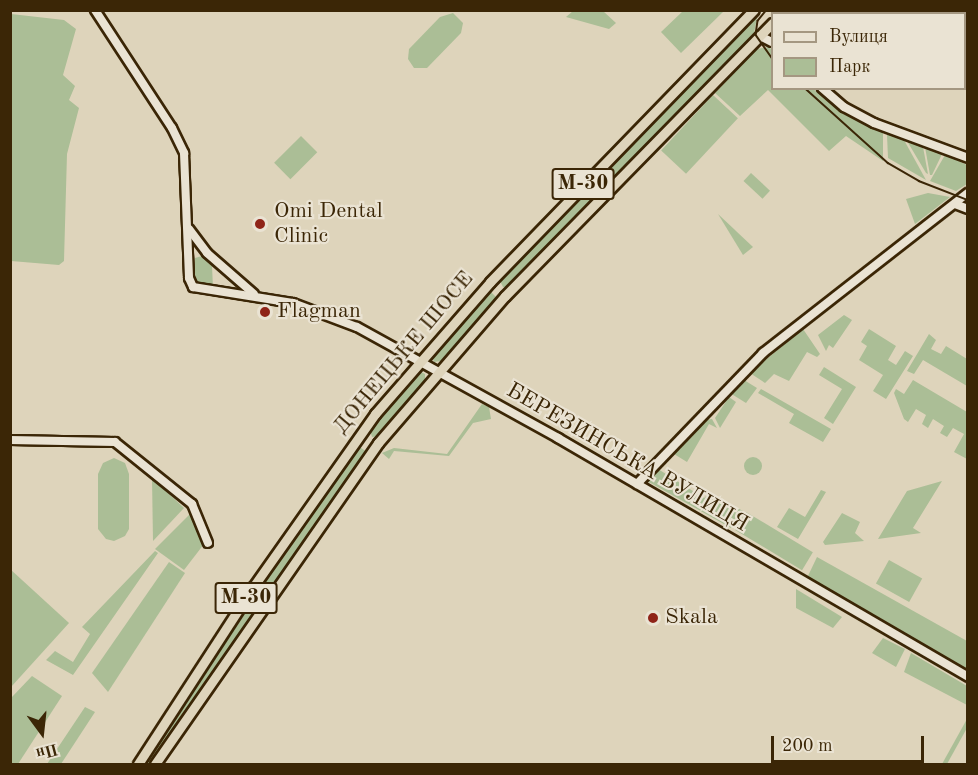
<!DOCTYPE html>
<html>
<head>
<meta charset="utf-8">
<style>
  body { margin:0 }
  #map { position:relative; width:978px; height:775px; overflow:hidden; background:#ded4bb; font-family:"Old Standard TT",serif }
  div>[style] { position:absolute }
  .green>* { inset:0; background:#abbe96; transform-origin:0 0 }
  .round { border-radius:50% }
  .roads { filter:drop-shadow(2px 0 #3b2606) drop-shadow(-2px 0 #3b2606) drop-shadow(0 2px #3b2606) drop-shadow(0 -2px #3b2606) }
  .secondary>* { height:8px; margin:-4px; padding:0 4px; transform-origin:4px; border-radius:4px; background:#eae3d3 }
  .highway>* { height:9px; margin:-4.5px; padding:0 4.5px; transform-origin:4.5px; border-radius:4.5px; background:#ded4bb }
  .tram>* { height:1.5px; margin:-0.75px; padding:0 0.75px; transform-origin:0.75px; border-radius:0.75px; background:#3b2606 }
  .dots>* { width:16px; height:16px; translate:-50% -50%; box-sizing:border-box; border:3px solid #eae3d3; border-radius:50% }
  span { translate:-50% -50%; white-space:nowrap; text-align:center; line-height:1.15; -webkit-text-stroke:4.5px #eae3d3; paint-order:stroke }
  .shield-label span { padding:2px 4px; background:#eae3d3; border:2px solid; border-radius:4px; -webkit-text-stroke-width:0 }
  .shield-label { font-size:21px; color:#3b2606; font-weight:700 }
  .poi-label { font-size:22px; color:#3b2606 }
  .left { translate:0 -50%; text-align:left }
  .street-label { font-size:22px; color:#3b2606 }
  .frame { position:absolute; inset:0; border:12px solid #3b2606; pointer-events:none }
  .legend { position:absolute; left:771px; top:12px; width:195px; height:78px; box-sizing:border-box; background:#eae3d3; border:2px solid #a49781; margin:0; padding:8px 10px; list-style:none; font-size:18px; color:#3b2606 }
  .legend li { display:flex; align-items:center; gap:12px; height:30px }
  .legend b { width:30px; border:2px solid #a49781 }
  .north { position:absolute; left:12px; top:703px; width:60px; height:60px; -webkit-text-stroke:4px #eae3d3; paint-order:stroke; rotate:165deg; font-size:16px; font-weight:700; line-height:24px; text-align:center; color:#3b2606 }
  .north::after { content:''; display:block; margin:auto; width:21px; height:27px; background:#3b2606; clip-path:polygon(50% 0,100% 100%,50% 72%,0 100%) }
  .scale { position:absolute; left:771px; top:736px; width:153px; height:27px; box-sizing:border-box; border:3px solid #3b2606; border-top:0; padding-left:8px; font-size:18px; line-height:21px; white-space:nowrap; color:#3b2606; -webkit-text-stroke:4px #eae3d3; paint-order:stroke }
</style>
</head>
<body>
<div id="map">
  <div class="green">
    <div style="clip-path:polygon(573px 11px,603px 11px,616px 23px,609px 29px,566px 17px)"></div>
    <div style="clip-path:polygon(683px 11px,724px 11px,681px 53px,661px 32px)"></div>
    <div style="clip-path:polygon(453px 13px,463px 23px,461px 33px,427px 68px,414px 68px,408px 59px,409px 49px,440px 17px)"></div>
    <div style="clip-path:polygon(758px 13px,754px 33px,508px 287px,503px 287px,499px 279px)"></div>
    <div style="clip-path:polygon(11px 14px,64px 20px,76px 29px,63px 75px,75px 86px,69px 100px,79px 108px,67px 154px,64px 261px,59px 265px,11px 261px)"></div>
    <div style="clip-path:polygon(769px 47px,772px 50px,772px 88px,813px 89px,844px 113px,883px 132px,883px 161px,846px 136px,829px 151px,768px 90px,740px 116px,715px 93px,757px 49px)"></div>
    <div style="left:713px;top:95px;width:34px;height:76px;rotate:43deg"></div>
    <div style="clip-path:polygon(891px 134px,904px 140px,926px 180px,888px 158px,887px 135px)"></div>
    <div style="left:301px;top:136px;width:23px;height:38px;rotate:45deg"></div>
    <div style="clip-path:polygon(907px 141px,923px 147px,928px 174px,926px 173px)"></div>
    <div style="clip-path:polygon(925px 147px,942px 154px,932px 175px,930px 175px)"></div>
    <div style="clip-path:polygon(945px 155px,967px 165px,967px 184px,956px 191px,930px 181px)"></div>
    <div style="left:751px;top:173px;width:26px;height:11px;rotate:43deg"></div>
    <div style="clip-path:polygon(928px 193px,950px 197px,915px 224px,906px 199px)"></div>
    <div style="clip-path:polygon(718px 214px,753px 247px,743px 255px)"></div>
    <div style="clip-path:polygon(202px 256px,212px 266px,213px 288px,198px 285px,195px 280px,195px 258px)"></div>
    <div style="clip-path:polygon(490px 291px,496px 297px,494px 301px,441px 361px,434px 362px,432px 355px)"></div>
    <div style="clip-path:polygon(844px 315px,852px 320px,833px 348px,829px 345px,826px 351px,818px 335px)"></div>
    <div style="clip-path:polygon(803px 329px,820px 354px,817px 357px,807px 352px,789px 381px,774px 374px,765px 383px,750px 373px)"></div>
    <div style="clip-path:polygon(869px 329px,896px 346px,888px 360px,896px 365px,905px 351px,913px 356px,886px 399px,873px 391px,883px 375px,859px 360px,867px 346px,861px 342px)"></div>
    <div style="clip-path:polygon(929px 334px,936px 340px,931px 349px,941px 354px,946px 346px,967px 359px,967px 386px,923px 360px,914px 374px,907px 371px)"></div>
    <div style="clip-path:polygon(824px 367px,856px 387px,833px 424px,824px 418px,842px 389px,819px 375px)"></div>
    <div style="clip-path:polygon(419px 371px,425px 374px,425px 380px,380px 436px,372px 437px,370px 430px)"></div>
    <div style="clip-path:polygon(744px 380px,757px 388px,746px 403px,730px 393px)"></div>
    <div style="clip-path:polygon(913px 380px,967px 412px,967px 459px,954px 452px,964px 434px,953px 428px,947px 437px,940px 433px,944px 426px,933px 419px,928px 428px,922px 424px,926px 415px,916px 409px,908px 422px,904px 419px,894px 393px,896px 389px,904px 394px)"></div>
    <div style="clip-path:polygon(761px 389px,831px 429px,823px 442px,789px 423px,794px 414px,758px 393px)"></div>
    <div style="clip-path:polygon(729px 397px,736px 402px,720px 428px,715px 418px)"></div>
    <div style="clip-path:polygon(482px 404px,489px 407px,491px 419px,473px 423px,449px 456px,394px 451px,389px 459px,382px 453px,394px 448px,447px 454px)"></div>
    <div style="clip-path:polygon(712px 419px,717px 428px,709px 424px,687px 462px,674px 454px,705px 420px)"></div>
    <div style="clip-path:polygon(358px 446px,367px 452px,153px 764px,142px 764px,272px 565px)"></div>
    <div class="round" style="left:744px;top:457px;width:18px;height:18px"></div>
    <div style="clip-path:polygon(114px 458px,125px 463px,129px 474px,129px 529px,125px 536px,114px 541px,106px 539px,98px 529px,98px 474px,103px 463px)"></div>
    <div style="clip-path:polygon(658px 469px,704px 498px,710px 493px,743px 511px,731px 528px,647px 481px)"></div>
    <div style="clip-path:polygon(152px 478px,184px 508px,153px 541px)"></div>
    <div style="clip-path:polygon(942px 481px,913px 528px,921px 533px,878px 539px,907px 491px)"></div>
    <div style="clip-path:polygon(821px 490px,826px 492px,798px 539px,777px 527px,789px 508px,805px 517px)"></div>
    <div style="clip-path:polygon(192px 512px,204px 544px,184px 570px,155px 549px)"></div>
    <div style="left:746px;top:512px;width:78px;height:21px;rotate:31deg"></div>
    <div style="clip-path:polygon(842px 513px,860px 522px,855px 533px,864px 541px,825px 545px,823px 542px)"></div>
    <div style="clip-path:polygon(155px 551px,158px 553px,73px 675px,46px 660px,55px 651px,73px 662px,90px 634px,82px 627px)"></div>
    <div style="clip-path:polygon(817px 557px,967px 641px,967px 672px,807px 578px)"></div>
    <div style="left:889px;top:560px;width:38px;height:27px;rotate:29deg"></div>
    <div style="clip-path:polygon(169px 562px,185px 573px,108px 692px,92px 673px)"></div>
    <div style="clip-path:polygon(10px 569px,69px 623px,11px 687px,10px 687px)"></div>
    <div style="clip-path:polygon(796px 589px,842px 617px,833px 628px,796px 608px)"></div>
    <div style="clip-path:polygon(883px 638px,905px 649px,896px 667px,872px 653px)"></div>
    <div style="clip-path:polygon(911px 653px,967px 686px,967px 705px,904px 672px)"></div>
    <div style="clip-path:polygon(32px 676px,62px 696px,18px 764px,11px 764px,11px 698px)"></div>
    <div style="clip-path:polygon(85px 707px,95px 712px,61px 764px,47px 764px)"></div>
    <div style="clip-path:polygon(967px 719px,967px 728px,947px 764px,942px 764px)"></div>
  </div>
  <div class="roads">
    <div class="secondary">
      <div style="left:95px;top:10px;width:141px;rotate:56.9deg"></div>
      <div style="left:172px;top:128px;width:28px;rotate:64deg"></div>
      <div style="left:184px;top:153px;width:125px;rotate:87.7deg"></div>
      <div style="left:189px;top:278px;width:10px;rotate:66deg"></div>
      <div style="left:193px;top:287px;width:101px;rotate:9.1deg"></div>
      <div style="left:293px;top:303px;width:68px;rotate:20.6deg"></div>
      <div style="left:357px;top:327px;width:230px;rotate:28.9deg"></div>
      <div style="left:558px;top:438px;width:475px;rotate:30.2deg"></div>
      <div style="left:760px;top:36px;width:13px;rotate:27deg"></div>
      <div style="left:822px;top:88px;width:29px;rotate:41deg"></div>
      <div style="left:844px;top:107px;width:34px;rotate:28deg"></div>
      <div style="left:874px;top:123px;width:100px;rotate:20.4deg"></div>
      <div style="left:955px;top:204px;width:14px;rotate:21deg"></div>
      <div style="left:189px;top:229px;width:30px;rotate:53deg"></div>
      <div style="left:207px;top:253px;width:62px;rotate:41.1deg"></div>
      <div style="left:10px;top:440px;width:105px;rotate:1.1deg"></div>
      <div style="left:115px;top:442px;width:99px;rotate:38.8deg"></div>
      <div style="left:192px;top:504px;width:42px;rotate:67.7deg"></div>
      <div style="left:637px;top:484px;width:182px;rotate:-46.1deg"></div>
      <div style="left:763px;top:353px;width:260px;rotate:-38deg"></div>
    </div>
    <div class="highway">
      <div style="left:782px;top:14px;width:5px;rotate:-53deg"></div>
      <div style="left:138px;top:764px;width:211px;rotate:-57deg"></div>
      <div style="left:253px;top:587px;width:212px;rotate:-54.8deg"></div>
      <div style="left:375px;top:414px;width:175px;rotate:-48.9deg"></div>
      <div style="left:490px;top:282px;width:379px;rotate:-45.9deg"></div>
      <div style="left:155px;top:764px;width:391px;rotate:-55.2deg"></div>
      <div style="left:378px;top:443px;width:194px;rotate:-49.2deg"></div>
      <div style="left:505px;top:296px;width:382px;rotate:-45.6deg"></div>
    </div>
  </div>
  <div class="tram">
    <div style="left:767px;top:10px;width:14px;rotate:129deg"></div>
    <div style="left:758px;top:21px;width:14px;rotate:98deg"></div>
    <div style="left:756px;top:35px;width:28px;rotate:55deg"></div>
    <div style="left:805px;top:88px;width:112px;rotate:42.1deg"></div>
    <div style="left:888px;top:163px;width:36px;rotate:30deg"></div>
    <div style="left:919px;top:181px;width:53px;rotate:21.2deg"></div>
  </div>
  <div class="dots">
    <div style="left:260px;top:224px;background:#8f2418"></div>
    <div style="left:265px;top:312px;background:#8f2418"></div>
    <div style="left:653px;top:618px;background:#8f2418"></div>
  </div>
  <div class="shield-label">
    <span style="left:583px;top:184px">М-30</span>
    <span style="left:246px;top:598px">М-30</span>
  </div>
  <div class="poi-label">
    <span class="left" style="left:274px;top:224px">Omi Dental<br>Clinic</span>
    <span class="left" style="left:277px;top:312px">Flagman</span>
    <span class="left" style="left:665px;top:618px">Skala</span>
  </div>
  <div class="street-label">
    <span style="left:404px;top:353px;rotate:-50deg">ДОНЕЦЬКЕ ШОСЕ</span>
    <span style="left:627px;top:458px;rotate:30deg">БЕРЕЗИНСЬКА ВУЛИЦЯ</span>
  </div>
  <div class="frame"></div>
  <ul class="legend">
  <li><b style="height:8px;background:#eae3d3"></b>Вулиця</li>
  <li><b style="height:16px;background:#abbe96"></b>Парк</li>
  </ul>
  <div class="north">Пн</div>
  <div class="scale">200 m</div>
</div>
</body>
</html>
